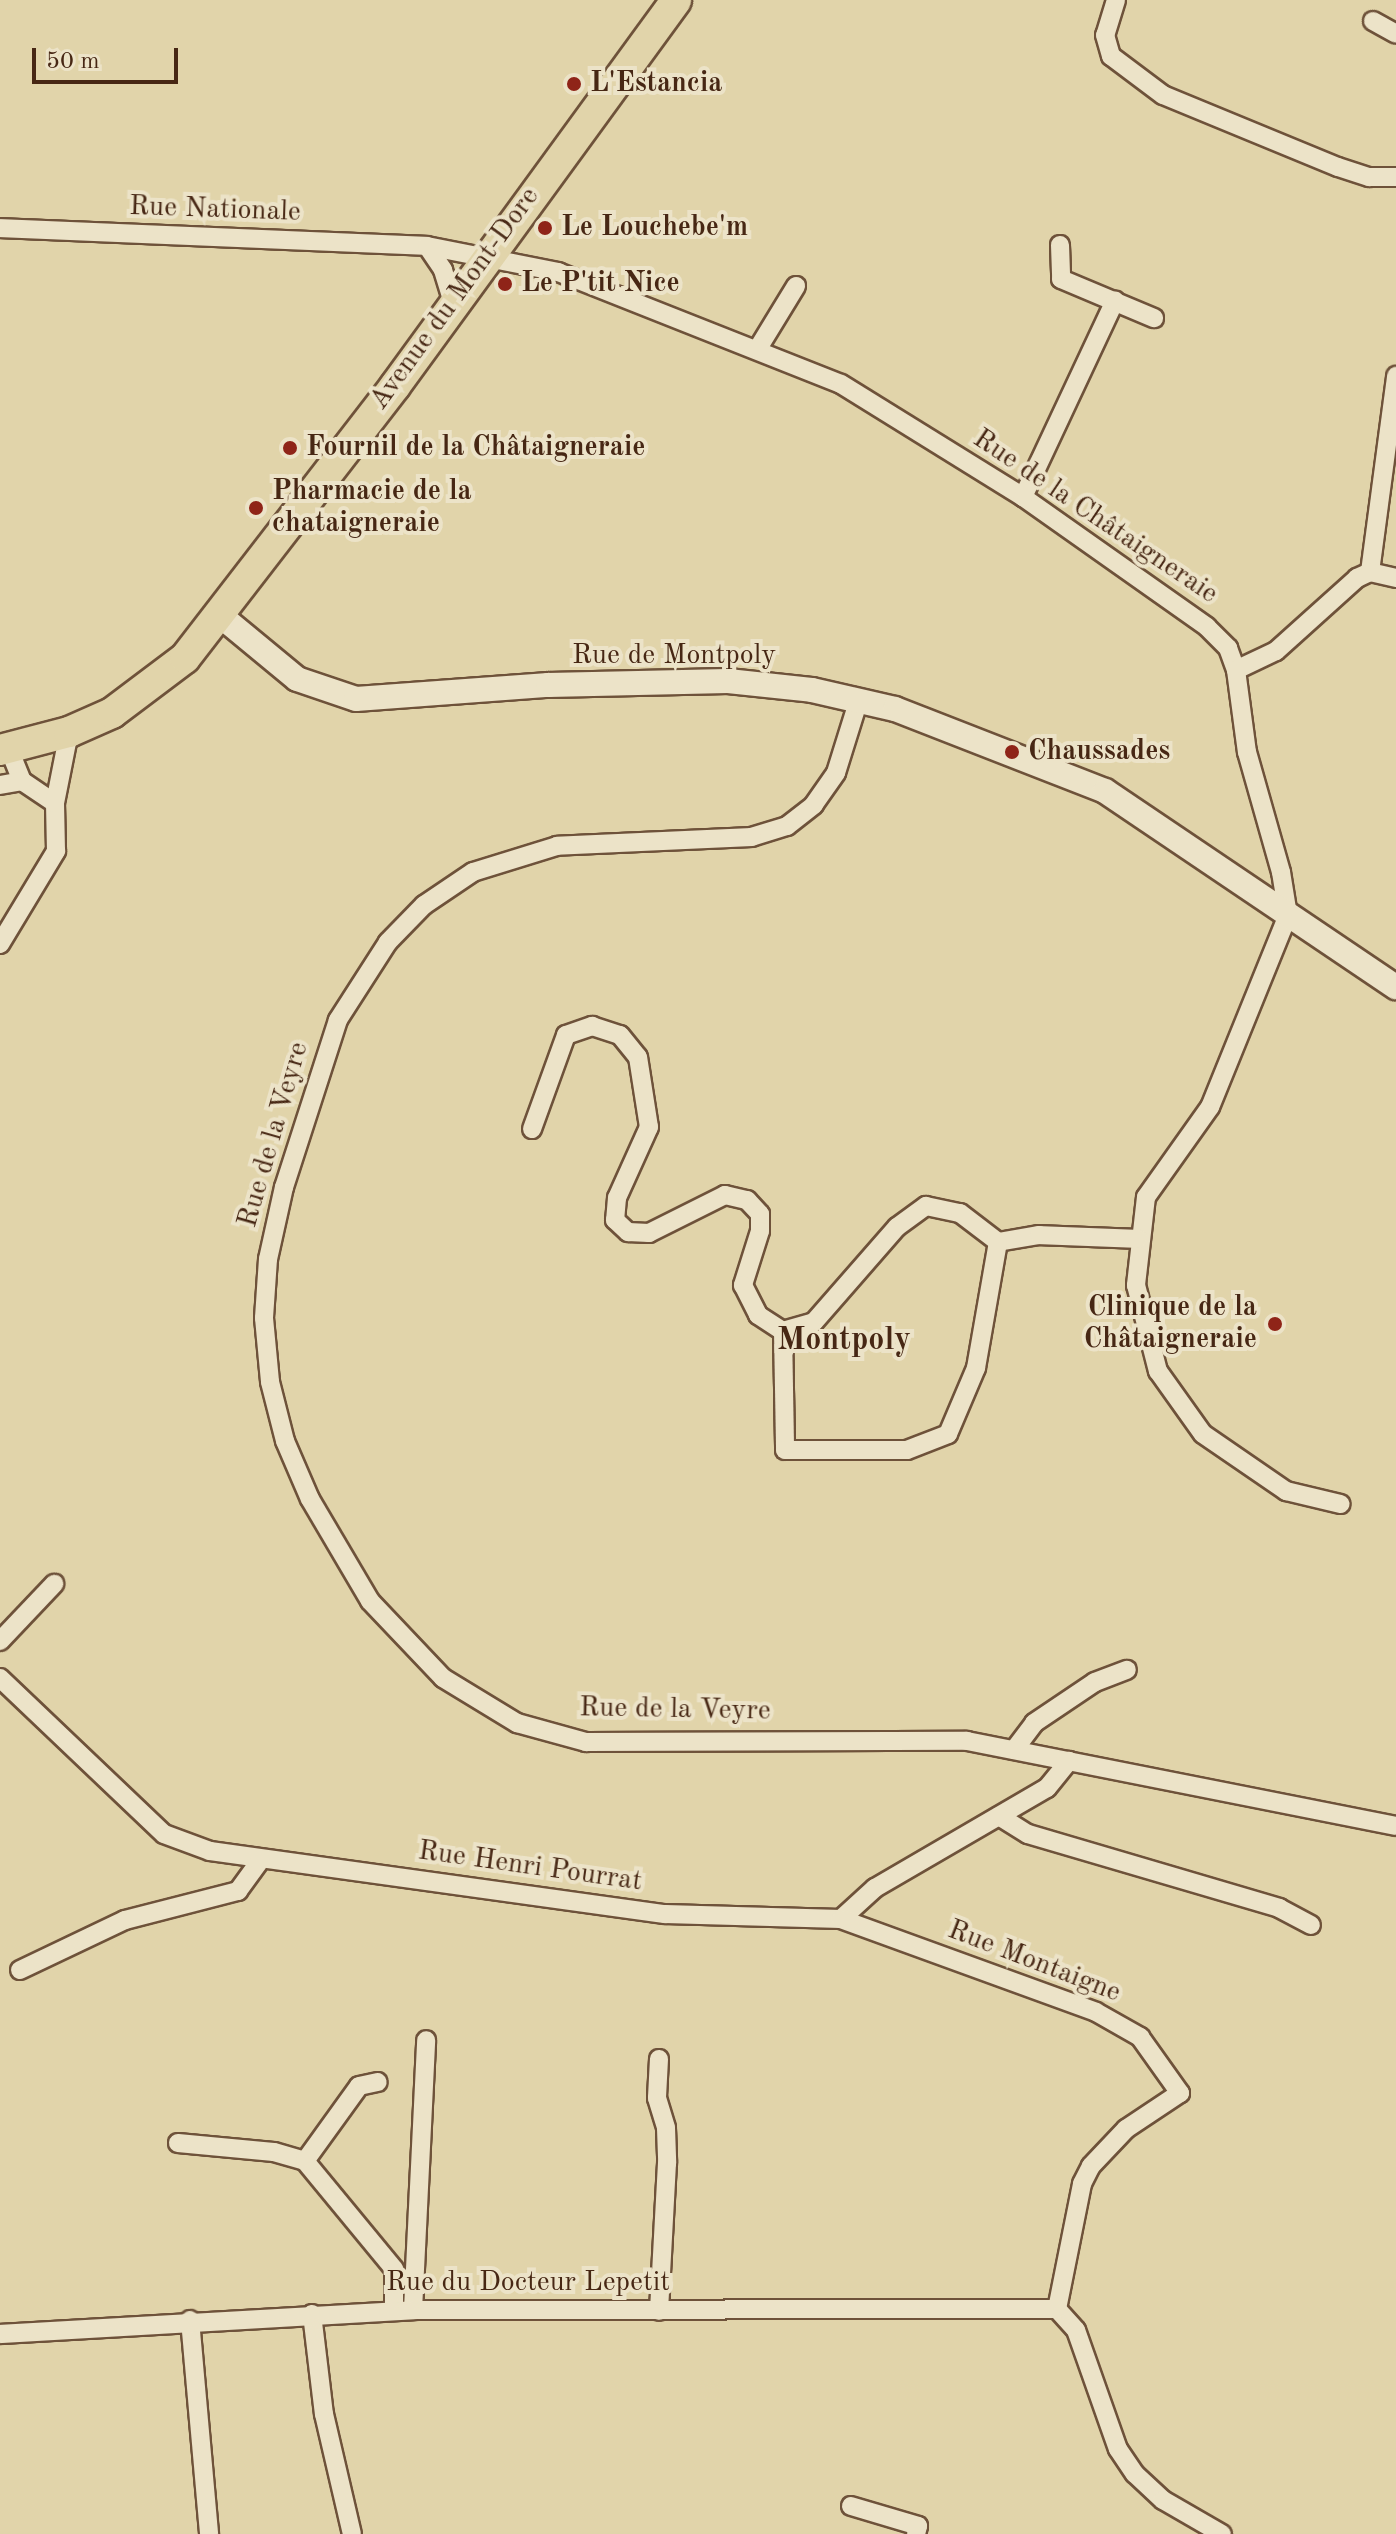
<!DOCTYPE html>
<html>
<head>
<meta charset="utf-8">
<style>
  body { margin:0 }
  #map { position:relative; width:1396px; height:2534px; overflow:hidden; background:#e1d4aa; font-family:"Old Standard TT",serif }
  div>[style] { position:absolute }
  .roads { filter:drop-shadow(2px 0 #6e523a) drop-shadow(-2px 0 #6e523a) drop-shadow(0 2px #6e523a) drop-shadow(0 -2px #6e523a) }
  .minor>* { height:18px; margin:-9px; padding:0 9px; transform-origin:9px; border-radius:9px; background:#ece3c8 }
  .tertiary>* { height:24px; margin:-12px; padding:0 12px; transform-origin:12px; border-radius:12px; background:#ece3c8 }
  .primary>* { height:30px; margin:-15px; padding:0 15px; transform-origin:15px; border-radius:15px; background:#e1d4aa }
  .dots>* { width:22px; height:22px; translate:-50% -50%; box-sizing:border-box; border:4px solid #ece3c8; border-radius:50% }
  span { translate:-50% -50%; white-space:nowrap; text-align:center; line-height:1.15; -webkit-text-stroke:8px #ece3c8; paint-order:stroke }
  .poi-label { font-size:28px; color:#472714; font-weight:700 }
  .left { translate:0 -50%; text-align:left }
  .right { translate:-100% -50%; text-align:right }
  .street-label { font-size:28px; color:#472714 }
  .quarter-label { font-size:32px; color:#472714; font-weight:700 }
  .scale { position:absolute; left:32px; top:48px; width:146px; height:36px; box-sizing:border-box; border:4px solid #472714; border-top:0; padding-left:10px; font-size:24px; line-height:28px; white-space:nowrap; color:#472714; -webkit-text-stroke:6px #ece3c8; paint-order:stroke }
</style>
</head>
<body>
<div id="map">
  <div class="roads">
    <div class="minor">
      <div style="left:1116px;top:0;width:37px;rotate:107deg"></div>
      <div style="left:1105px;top:35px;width:22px;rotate:74deg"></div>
      <div style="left:1111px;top:56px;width:65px;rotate:36.9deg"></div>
      <div style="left:1163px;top:95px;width:189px;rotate:22.4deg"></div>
      <div style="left:1338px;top:167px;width:33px;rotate:18deg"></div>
      <div style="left:1369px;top:177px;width:27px"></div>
      <div style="left:1373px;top:21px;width:26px;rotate:29deg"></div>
      <div style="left:0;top:228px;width:427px;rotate:2.4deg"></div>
      <div style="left:427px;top:246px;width:134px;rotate:11.2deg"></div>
      <div style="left:558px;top:272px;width:304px;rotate:21.6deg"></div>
      <div style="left:841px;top:384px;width:214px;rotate:31.8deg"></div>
      <div style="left:1023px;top:497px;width:225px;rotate:35.2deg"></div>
      <div style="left:1207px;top:627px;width:30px;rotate:45deg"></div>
      <div style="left:1228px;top:648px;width:23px;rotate:70deg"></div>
      <div style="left:1236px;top:670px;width:83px;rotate:82.4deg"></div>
      <div style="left:1247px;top:752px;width:125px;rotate:74.2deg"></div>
      <div style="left:1281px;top:872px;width:44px;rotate:80.8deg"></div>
      <div style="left:1288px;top:915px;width:207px;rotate:112.1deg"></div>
      <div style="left:1210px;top:1107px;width:110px;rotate:125.4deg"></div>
      <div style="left:1146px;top:1197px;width:89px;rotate:96.5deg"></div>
      <div style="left:1136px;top:1285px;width:89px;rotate:75.7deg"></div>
      <div style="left:1158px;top:1371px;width:77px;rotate:54.5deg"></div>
      <div style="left:1203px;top:1434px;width:101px;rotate:34.5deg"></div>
      <div style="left:1286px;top:1491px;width:56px;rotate:13.5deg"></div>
      <div style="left:1060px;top:245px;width:34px;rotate:88deg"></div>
      <div style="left:1061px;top:279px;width:101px;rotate:22.8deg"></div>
      <div style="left:427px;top:246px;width:29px;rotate:56deg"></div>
      <div style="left:443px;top:270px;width:34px;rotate:73deg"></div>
      <div style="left:757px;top:350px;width:75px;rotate:-58.6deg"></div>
      <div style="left:1023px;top:497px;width:217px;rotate:-64.9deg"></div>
      <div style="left:1370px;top:572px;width:198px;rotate:-82.4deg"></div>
      <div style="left:1236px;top:670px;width:44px;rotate:-25.4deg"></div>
      <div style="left:1276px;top:651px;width:109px;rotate:-42deg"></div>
      <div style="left:1357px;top:578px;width:14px;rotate:-25deg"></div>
      <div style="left:1370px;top:572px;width:27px;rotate:13deg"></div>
      <div style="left:859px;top:699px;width:77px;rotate:107.3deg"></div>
      <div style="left:836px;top:773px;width:39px;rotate:125deg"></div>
      <div style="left:814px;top:805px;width:34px;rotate:142deg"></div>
      <div style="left:787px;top:826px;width:37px;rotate:163deg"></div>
      <div style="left:752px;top:837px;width:195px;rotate:177.4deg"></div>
      <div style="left:557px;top:846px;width:88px;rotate:162.8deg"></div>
      <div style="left:473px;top:872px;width:59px;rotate:146deg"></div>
      <div style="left:424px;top:905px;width:52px;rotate:134.2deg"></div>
      <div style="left:388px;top:942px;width:93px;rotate:122.7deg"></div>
      <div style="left:338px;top:1020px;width:176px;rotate:107.9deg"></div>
      <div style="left:284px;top:1187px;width:74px;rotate:102.5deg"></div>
      <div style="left:268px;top:1259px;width:59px;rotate:93.9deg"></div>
      <div style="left:264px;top:1318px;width:64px;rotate:84.6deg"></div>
      <div style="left:270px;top:1382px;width:61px;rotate:75.7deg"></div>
      <div style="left:285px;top:1441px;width:63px;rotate:66.7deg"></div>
      <div style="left:310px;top:1499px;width:118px;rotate:59.5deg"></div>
      <div style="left:370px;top:1601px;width:106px;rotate:46.5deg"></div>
      <div style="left:443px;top:1678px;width:87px;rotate:31.3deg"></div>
      <div style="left:517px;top:1723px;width:72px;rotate:15.4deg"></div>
      <div style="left:586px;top:1742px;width:381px;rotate:-0.2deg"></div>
      <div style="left:967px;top:1741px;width:437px;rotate:11.2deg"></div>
      <div style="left:9px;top:749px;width:35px;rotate:68deg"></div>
      <div style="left:22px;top:781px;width:40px;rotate:34deg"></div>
      <div style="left:0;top:785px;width:22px;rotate:-10deg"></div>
      <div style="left:0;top:944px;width:109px;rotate:-58.9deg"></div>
      <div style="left:56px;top:851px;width:48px;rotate:-91.2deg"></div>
      <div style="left:55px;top:803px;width:72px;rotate:-78.8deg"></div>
      <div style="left:532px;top:1129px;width:100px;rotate:-70.1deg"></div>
      <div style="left:566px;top:1035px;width:28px;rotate:-19deg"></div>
      <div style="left:592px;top:1026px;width:29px;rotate:18deg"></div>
      <div style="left:620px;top:1035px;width:28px;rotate:51deg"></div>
      <div style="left:638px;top:1057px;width:71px;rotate:81.1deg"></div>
      <div style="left:649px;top:1127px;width:78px;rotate:114.3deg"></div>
      <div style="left:617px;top:1198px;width:22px;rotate:95deg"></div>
      <div style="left:615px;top:1220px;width:18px;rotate:43deg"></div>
      <div style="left:628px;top:1232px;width:21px;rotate:3deg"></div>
      <div style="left:649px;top:1233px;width:85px;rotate:-26.6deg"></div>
      <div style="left:725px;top:1195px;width:23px;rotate:13deg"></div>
      <div style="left:747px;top:1200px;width:19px;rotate:47deg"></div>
      <div style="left:760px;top:1214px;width:17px;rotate:90deg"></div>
      <div style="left:760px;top:1231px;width:57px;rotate:107.5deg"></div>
      <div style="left:743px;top:1285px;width:34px;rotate:63deg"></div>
      <div style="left:758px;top:1315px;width:30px;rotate:33deg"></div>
      <div style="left:783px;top:1331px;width:32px;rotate:-16deg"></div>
      <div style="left:814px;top:1322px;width:126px;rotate:-48.9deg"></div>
      <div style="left:897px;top:1227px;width:36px;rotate:-36deg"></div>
      <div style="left:926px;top:1206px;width:35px;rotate:12deg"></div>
      <div style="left:960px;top:1213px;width:48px;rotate:37.3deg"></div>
      <div style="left:998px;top:1242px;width:42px;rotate:-9.7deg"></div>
      <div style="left:1039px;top:1235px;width:99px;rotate:2.3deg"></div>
      <div style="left:783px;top:1331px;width:119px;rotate:89deg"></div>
      <div style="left:785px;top:1450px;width:122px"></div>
      <div style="left:907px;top:1450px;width:44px;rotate:-21.3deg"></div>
      <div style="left:948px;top:1434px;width:72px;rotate:-67deg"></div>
      <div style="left:976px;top:1368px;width:128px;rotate:-80.1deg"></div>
      <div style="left:0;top:1641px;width:79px;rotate:-46.5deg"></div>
      <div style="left:0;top:1678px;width:226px;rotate:43.6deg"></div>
      <div style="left:164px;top:1834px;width:49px;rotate:20.3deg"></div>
      <div style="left:210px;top:1851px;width:459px;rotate:7.9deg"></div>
      <div style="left:665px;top:1914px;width:176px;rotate:1.6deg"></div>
      <div style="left:841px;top:1919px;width:46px;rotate:-42.4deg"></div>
      <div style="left:875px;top:1888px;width:199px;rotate:-30.2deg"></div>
      <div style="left:1047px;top:1788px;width:35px;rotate:-51deg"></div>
      <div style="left:1014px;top:1750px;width:34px;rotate:-53deg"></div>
      <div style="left:1034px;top:1723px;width:73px;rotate:-33.9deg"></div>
      <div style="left:1095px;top:1682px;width:34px;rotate:-21deg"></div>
      <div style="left:999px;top:1816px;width:34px;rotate:32deg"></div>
      <div style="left:1028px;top:1834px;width:262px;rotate:16.4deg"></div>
      <div style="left:1279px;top:1908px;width:36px;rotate:28deg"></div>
      <div style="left:841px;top:1919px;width:271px;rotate:20deg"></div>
      <div style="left:1096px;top:2012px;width:51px;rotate:29.6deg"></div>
      <div style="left:1140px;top:2037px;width:69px;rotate:54.5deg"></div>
      <div style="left:1180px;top:2093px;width:65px;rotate:146.3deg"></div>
      <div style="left:1126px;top:2129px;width:51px;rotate:133.4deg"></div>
      <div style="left:1091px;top:2166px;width:20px;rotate:117deg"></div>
      <div style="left:1082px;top:2184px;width:127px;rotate:101.3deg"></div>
      <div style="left:20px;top:1970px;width:116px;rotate:-25.5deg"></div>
      <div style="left:125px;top:1920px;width:117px;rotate:-14.4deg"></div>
      <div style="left:238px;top:1891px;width:39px;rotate:-54deg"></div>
      <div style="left:659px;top:2059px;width:39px;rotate:93deg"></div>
      <div style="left:657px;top:2098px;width:31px;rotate:73deg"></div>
      <div style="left:666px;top:2128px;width:35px;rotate:88deg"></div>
      <div style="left:667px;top:2163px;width:148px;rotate:93.1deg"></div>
      <div style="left:178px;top:2143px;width:96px;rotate:5.4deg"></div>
      <div style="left:274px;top:2152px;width:32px;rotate:16deg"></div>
      <div style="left:305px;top:2161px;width:140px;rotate:50.5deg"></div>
      <div style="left:394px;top:2269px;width:42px;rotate:90deg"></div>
      <div style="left:305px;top:2161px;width:92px;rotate:-54.2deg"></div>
      <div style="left:359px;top:2086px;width:19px;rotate:-12deg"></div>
      <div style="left:1057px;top:2309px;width:28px;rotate:48deg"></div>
      <div style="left:1076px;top:2330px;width:126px;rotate:70.6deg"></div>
      <div style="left:1118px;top:2449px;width:30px;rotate:56deg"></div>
      <div style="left:1135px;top:2474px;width:38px;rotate:43deg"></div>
      <div style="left:1163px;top:2500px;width:68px;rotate:30deg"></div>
      <div style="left:413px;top:2310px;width:270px;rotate:-87.2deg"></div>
      <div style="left:312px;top:2314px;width:101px;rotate:83.2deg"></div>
      <div style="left:324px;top:2414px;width:123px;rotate:76.9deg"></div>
      <div style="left:190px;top:2320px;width:215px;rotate:84.9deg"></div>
      <div style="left:0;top:2334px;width:414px;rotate:-3.3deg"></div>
      <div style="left:413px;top:2310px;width:644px;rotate:-0.09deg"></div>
      <div style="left:851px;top:2506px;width:70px;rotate:16.6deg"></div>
      <div style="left:918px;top:2526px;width:8px;rotate:104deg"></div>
    </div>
    <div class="tertiary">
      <div style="left:222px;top:617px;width:97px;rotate:39.6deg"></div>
      <div style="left:297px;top:679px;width:62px;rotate:18.7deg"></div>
      <div style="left:356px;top:699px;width:193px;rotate:-4.2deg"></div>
      <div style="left:548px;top:685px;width:180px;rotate:-1.3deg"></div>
      <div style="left:728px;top:681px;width:84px;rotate:6.1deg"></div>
      <div style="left:812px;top:690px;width:85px;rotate:12.9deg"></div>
      <div style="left:895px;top:709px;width:225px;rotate:21.3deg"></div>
      <div style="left:1105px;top:791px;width:351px;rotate:34deg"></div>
    </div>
    <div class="primary">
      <div style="left:0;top:750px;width:71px;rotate:-14.6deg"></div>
      <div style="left:69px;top:732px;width:47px;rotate:-23.8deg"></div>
      <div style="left:112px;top:713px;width:91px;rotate:-37deg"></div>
      <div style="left:185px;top:658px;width:344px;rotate:-52.3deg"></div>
      <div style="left:395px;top:386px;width:477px;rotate:-53.9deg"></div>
    </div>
  </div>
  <div class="dots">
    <div style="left:574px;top:84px;background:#8f2418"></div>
    <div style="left:545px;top:228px;background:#8f2418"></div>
    <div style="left:505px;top:284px;background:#8f2418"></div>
    <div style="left:290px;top:448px;background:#8f2418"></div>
    <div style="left:256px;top:508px;background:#8f2418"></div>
    <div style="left:1012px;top:752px;background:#8f2418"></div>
    <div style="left:1275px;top:1324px;background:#8f2418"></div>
  </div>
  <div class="poi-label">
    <span class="left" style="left:590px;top:84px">L'Estancia</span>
    <span class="left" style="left:561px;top:228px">Le Louchebe'm</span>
    <span class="left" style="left:521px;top:284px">Le P'tit Nice</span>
    <span class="left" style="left:306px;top:448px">Fournil de la Châtaigneraie</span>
    <span class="left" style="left:272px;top:508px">Pharmacie de la<br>chataigneraie</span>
    <span class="left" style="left:1028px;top:752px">Chaussades</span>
    <span class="right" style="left:1257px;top:1324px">Clinique de la<br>Châtaigneraie</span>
  </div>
  <div class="street-label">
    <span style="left:215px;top:210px;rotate:2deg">Rue Nationale</span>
    <span style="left:455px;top:299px;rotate:-54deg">Avenue du Mont-Dore</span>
    <span style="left:1095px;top:517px;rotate:34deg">Rue de la Châtaigneraie</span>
    <span style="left:674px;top:656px">Rue de Montpoly</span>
    <span style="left:274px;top:1135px;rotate:-74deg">Rue de la Veyre</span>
    <span style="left:675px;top:1710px;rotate:1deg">Rue de la Veyre</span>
    <span style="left:530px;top:1867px;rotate:8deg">Rue Henri Pourrat</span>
    <span style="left:1034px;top:1962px;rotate:21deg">Rue Montaigne</span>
    <span style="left:528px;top:2283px">Rue du Docteur Lepetit</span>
  </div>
  <div class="quarter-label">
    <span style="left:844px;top:1341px">Montpoly</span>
  </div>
  <div class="scale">50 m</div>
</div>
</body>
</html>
